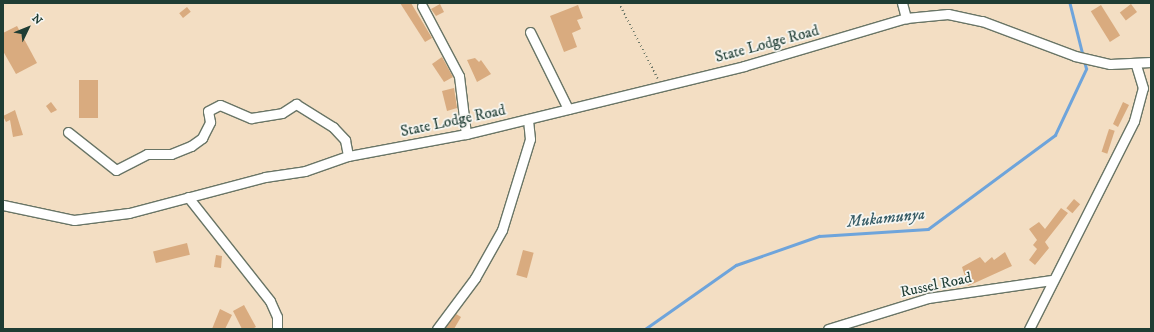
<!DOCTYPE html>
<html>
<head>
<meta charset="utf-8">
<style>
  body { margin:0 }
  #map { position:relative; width:1154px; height:332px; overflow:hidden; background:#f3dec3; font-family:"IM FELL DW Pica",serif }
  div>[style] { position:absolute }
  .stream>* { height:2.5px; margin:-1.25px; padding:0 1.25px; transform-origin:1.25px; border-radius:1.25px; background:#6ea4db }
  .building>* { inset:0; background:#d9ab7f; transform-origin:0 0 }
  .path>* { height:1.5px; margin-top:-0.75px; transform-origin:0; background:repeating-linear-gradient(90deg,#697566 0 1px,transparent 0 4px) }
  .roads { filter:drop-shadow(1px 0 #697566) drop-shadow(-1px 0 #697566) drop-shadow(0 1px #697566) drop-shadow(0 -1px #697566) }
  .minor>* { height:9px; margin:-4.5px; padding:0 4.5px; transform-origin:4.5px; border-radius:4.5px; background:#fff }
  span { translate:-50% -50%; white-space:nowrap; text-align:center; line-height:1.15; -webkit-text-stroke:3.5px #f6f6f2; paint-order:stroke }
  .street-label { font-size:15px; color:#1f3d34 }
  .water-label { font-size:16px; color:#375c66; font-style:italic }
  .frame { position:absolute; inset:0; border:4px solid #1f3d34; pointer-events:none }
  .north { position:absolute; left:8px; top:8px; width:40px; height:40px; -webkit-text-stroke:3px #f6f6f2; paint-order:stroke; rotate:47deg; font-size:11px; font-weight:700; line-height:16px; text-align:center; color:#1f3d34 }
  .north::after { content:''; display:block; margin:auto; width:14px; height:18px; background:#1f3d34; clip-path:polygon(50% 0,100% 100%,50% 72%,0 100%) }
</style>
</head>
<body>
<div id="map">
  <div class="stream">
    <div style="left:1070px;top:3px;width:54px;rotate:76deg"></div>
    <div style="left:645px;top:329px;width:111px;rotate:-35.1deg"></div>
    <div style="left:736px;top:265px;width:88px;rotate:-19.3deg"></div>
    <div style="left:819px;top:236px;width:109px;rotate:-3.7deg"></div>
    <div style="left:928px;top:229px;width:158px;rotate:-36.5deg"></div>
    <div style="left:1055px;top:135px;width:73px;rotate:-64.8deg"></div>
    <div style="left:1086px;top:69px;width:9px;rotate:-103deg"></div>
  </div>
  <div class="building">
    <div style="clip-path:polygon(400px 3px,411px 3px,432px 38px,425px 42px)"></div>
    <div style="clip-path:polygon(440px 4px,444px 12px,436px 16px,431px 9px)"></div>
    <div style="left:1131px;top:4px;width:10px;height:14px;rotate:53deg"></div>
    <div style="clip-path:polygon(578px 5px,583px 18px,577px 20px,581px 29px,572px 33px,577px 47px,564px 52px,550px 16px)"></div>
    <div style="left:1101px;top:5px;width:36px;height:12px;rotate:58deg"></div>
    <div style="left:187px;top:7px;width:6px;height:10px;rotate:51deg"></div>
    <div style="clip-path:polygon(17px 26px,37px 63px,16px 74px,3px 51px,3px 33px)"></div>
    <div style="clip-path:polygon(442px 57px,453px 77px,444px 82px,432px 64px)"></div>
    <div style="clip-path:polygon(475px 58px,479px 62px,481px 60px,491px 74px,477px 82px,467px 60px)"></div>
    <div style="left:79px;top:80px;width:19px;height:38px"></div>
    <div style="clip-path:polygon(454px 88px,457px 108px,447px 111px,442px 91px)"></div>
    <div style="clip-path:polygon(51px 102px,57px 110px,51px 113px,46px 106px)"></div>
    <div style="clip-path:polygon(1123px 102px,1129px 105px,1118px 127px,1113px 124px)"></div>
    <div style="clip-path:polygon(15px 110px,23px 135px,13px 137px,10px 120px,6px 122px,3px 116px)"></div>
    <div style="left:1109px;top:129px;width:6px;height:24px;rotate:18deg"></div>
    <div style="left:1074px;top:199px;width:8px;height:12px;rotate:40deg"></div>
    <div style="clip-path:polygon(1061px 208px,1068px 213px,1045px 242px,1049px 248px,1035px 265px,1029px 260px,1037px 249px,1033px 245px,1037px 240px,1029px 229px,1039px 222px,1045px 229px)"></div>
    <div style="left:187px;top:243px;width:12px;height:35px;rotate:76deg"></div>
    <div style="left:523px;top:250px;width:11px;height:26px;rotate:15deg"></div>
    <div style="clip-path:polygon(1005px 252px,1012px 266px,968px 286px,962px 267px,980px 257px,985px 263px,992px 257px,994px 260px)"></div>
    <div style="clip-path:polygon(216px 255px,222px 256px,221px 268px,214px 267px)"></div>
    <div style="clip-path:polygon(244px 305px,256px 327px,252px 329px,242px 329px,233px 311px)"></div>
    <div style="clip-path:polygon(220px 309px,232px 315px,225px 329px,212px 329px)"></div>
    <div style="clip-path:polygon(456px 314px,461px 317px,454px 329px,445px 329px)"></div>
  </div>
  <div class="path">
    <div style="left:619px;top:3px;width:85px;rotate:62.8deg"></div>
  </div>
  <div class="roads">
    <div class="minor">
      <div style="left:902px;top:3px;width:16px;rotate:75deg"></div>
      <div style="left:422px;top:6px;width:79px;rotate:62.1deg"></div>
      <div style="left:459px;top:76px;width:58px;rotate:83.1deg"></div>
      <div style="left:530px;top:32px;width:86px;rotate:63.7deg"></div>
      <div style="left:68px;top:132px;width:61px;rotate:38.4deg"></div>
      <div style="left:116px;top:170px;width:35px;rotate:-27deg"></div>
      <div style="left:147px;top:154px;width:24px"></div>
      <div style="left:171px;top:154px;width:22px;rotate:-22deg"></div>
      <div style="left:191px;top:146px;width:14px;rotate:-36deg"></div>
      <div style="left:202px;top:138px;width:18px;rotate:-63deg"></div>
      <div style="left:210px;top:122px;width:11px;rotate:-100deg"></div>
      <div style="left:208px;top:111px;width:13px;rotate:-27deg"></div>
      <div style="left:220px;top:105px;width:34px;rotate:23deg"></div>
      <div style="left:251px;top:118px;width:31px;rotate:-9deg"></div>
      <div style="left:282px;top:113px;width:17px;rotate:-33deg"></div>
      <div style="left:296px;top:104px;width:44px;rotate:31.9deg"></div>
      <div style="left:333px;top:127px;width:18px;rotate:47deg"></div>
      <div style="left:345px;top:140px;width:16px;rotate:79deg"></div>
      <div style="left:188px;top:197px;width:132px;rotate:51.7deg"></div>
      <div style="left:270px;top:301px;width:17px;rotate:66deg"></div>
      <div style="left:277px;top:317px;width:12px;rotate:90deg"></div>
      <div style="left:3px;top:205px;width:73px;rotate:11.9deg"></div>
      <div style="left:74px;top:220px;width:55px;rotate:-7.3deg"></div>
      <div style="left:129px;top:213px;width:141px;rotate:-14.8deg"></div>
      <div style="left:265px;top:177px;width:40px;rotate:-8.5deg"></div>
      <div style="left:305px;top:171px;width:46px;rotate:-19.2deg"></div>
      <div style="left:348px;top:156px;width:120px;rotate:-10.6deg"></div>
      <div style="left:466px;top:134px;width:286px;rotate:-13.7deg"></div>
      <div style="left:744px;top:66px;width:169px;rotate:-16.5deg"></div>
      <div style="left:906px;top:18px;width:42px;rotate:-5.4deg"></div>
      <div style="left:948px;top:14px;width:35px;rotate:12deg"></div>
      <div style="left:982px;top:21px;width:99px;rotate:20.6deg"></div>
      <div style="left:1075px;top:56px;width:36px;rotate:13deg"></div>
      <div style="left:1110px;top:64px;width:41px;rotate:-2.8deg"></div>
      <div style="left:437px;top:329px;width:64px;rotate:-53.3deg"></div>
      <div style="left:475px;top:278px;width:55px;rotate:-60.6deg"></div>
      <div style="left:502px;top:230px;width:95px;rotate:-72.9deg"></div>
      <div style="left:530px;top:139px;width:20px;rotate:-96deg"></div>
      <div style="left:828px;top:329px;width:105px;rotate:-17.2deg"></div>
      <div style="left:928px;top:298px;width:125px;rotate:-8.3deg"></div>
      <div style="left:1029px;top:329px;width:233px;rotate:-63.2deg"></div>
      <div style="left:1134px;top:121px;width:34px;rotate:-75deg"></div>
      <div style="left:1143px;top:88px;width:24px;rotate:-107deg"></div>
    </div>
  </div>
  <div class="street-label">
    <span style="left:767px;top:44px;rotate:-15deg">State Lodge Road</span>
    <span style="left:453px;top:121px;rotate:-12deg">State Lodge Road</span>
    <span style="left:936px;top:285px;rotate:-12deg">Russel Road</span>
  </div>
  <div class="water-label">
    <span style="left:886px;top:218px;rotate:-6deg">Mukamunya</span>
  </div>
  <div class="frame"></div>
  <div class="north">N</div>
</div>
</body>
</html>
